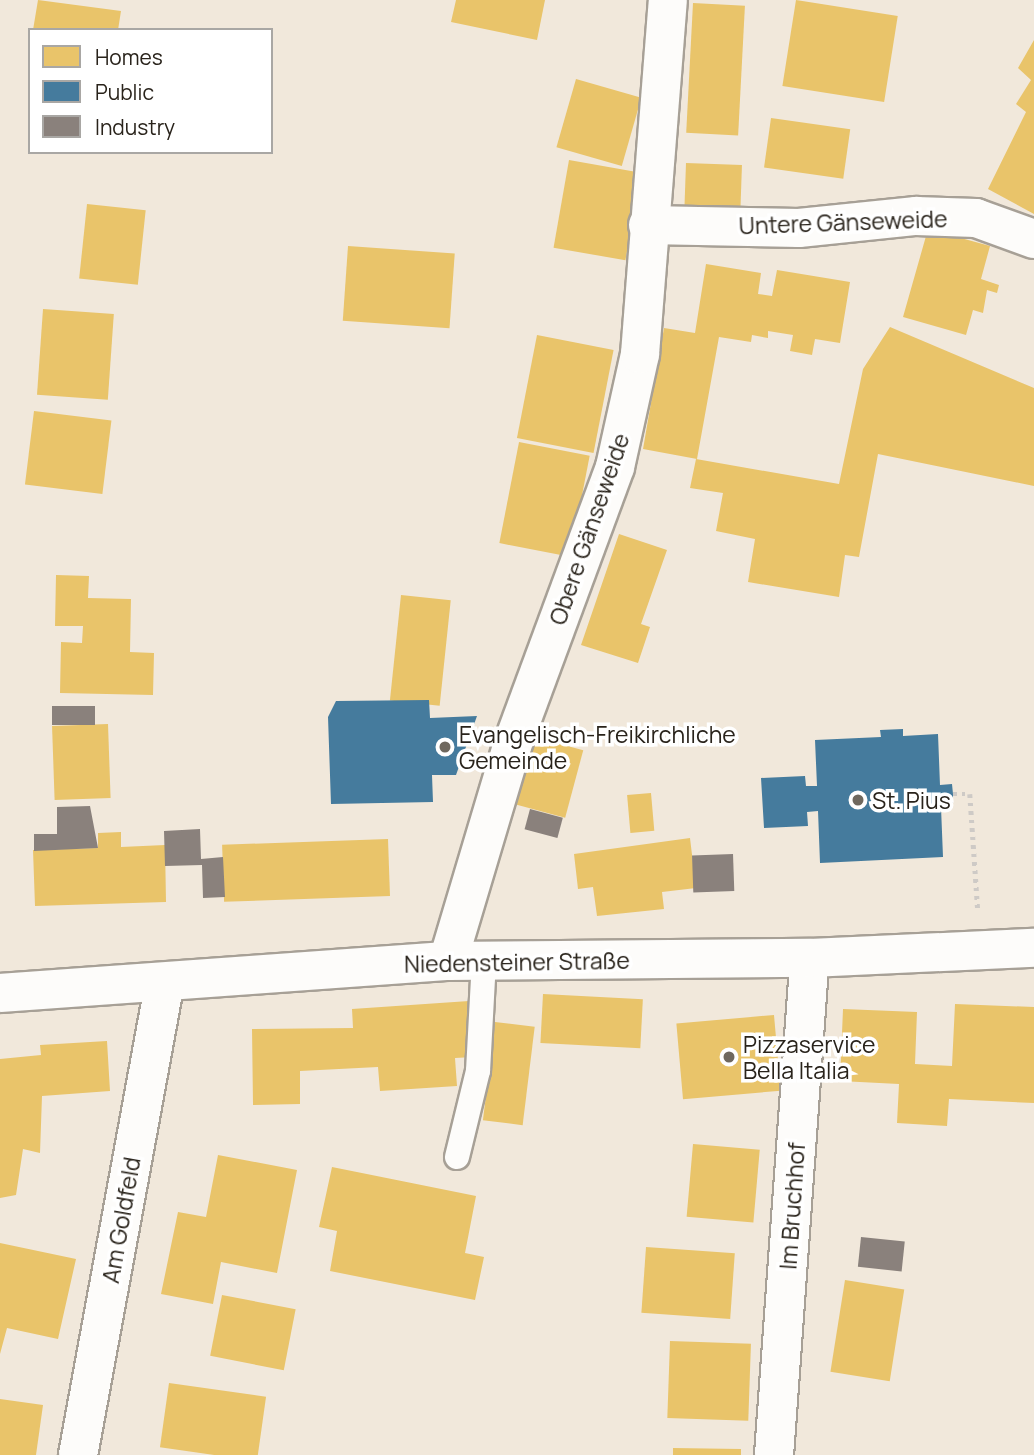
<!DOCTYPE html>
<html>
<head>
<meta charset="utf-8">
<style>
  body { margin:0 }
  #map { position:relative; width:1034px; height:1455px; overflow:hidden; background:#f1e8db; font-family:Manrope,sans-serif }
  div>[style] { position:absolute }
  .homes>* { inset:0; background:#e9c46a; transform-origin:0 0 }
  .public>* { inset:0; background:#457b9d }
  .industry>* { inset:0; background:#8a817c; transform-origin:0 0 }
  .path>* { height:4.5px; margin-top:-2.25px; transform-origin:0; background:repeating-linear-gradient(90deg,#cecac6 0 3.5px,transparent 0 8.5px) }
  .roads { filter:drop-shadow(2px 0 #a7a096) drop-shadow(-2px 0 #a7a096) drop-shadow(0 2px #a7a096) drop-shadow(0 -2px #a7a096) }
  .lane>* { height:24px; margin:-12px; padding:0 12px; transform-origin:12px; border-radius:12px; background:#fdfcfa }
  .street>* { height:38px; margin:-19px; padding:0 19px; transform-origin:19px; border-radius:19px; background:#fdfcfa }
  .secondary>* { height:38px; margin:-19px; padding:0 19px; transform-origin:19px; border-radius:19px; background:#fdfcfa }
  .dots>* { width:19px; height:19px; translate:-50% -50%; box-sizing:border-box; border:4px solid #fff; border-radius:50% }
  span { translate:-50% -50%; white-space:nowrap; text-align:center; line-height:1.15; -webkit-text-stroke:7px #fff; paint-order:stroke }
  .street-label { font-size:23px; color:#29231b }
  .poi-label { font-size:23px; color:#29231b }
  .left { translate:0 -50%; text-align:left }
  .legend { position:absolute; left:28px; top:28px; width:245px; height:126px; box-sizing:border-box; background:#fff; border:2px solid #a9a7a4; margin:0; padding:9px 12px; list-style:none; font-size:21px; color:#29231b }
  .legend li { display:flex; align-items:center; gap:14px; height:35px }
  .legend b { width:35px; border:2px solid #a9a7a4 }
</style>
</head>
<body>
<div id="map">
  <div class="homes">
    <div style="clip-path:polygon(38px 0,121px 11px,118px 30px,33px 30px)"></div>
    <div style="clip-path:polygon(456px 0,545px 0,537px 40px,451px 22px)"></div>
    <div style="left:796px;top:0;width:103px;height:87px;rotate:9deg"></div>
    <div style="left:693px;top:3px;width:52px;height:130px;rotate:3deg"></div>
    <div style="clip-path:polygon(1034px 40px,1034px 214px,988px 189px,1026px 112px,1016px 104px,1031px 80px,1018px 68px)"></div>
    <div style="left:576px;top:79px;width:68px;height:71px;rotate:16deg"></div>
    <div style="left:771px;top:118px;width:80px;height:50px;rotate:8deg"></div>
    <div style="left:569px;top:160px;width:73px;height:89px;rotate:10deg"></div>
    <div style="left:686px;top:163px;width:56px;height:45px;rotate:2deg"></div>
    <div style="left:87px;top:204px;width:59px;height:75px;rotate:6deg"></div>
    <div style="clip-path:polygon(928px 229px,990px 246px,981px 279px,999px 285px,997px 293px,987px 290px,983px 313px,973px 310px,966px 335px,903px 317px)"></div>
    <div style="left:348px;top:246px;width:107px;height:75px;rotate:4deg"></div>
    <div style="clip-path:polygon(706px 264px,761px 273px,758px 294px,772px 296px,777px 270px,850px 282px,840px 343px,815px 339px,812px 355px,790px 351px,793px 335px,768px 331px,768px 338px,752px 335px,751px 342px,719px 337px,697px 459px,643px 449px,664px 328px,695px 333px)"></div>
    <div style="left:43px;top:309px;width:71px;height:86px;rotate:4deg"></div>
    <div style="clip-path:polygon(890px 327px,1034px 388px,1034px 486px,878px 454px,859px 557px,845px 555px,839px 597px,748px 582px,755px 539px,716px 531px,723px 493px,690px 488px,696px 459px,839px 484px,863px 369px)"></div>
    <div style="left:537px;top:335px;width:78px;height:105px;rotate:11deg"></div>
    <div style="left:34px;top:411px;width:78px;height:74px;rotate:7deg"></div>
    <div style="left:519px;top:442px;width:72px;height:103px;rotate:11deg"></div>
    <div style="clip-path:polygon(619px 534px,667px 550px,641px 624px,650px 627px,638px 663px,581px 645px)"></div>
    <div style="clip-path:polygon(56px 575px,89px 576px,88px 598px,131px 599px,130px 652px,154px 653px,153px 695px,60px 693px,61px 642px,82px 643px,83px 626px,55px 626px)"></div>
    <div style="left:401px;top:595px;width:50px;height:106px;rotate:6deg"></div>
    <div style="left:108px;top:724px;width:74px;height:56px;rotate:88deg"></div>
    <div style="left:534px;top:737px;width:51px;height:70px;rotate:15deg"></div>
    <div style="left:651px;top:793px;width:38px;height:24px;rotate:85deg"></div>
    <div style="clip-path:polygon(121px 832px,121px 847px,165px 845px,166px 902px,35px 906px,33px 850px,98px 848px,98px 833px)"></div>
    <div style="clip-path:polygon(690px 838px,696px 888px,662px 892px,664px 909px,597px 916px,593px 887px,578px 889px,574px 854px)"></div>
    <div style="left:388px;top:839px;width:57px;height:166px;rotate:88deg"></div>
    <div style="left:543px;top:994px;width:100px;height:49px;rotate:3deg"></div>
    <div style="clip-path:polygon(469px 1001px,473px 1057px,455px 1058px,457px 1086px,380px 1091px,378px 1067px,300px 1071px,300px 1104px,253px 1105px,252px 1029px,353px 1028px,352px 1009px)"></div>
    <div style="clip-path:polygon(955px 1004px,1034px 1007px,1034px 1103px,949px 1099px,947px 1126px,897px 1123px,899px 1084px,840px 1081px,843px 1009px,917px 1012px,915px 1064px,952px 1066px)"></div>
    <div style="left:774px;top:1015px;width:76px;height:98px;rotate:85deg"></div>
    <div style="left:495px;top:1022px;width:40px;height:99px;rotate:7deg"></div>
    <div style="clip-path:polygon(107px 1041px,110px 1091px,42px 1096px,40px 1153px,23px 1149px,16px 1195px,0 1198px,0 1059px,41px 1055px,40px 1045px)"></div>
    <div style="left:693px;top:1144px;width:67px;height:73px;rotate:5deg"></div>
    <div style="clip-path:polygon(218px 1155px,297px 1170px,277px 1273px,221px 1262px,213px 1304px,161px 1294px,178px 1212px,206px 1217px)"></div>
    <div style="clip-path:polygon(332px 1167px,476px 1196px,465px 1253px,484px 1257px,475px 1300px,330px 1271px,337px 1231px,319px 1227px)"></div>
    <div style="clip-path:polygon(0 1243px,76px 1259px,58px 1339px,7px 1328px,0 1354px)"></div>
    <div style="left:646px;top:1247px;width:89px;height:66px;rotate:4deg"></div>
    <div style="left:845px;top:1280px;width:60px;height:93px;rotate:9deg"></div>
    <div style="left:222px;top:1295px;width:75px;height:62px;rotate:11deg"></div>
    <div style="left:670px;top:1341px;width:81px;height:77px;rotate:2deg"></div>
    <div style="left:169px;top:1383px;width:98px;height:65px;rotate:8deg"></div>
    <div style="clip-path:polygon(0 1399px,43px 1405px,36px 1455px,0 1455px)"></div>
    <div style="clip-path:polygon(673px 1448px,741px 1449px,741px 1455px,673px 1455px)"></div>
  </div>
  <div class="public">
    <div style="clip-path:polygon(429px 700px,430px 718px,477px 716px,456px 775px,432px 775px,433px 802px,331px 804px,328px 717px,336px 701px)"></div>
    <div style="clip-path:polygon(903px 729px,903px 736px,938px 734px,940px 785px,952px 784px,953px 794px,953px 806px,941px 807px,943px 857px,820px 863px,818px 811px,807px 812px,808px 826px,764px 828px,761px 778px,805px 776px,806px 786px,817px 786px,815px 740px,881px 737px,880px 730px)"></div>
  </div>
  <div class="industry">
    <div style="left:95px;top:706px;width:19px;height:43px;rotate:90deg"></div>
    <div style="clip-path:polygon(90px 806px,98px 848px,34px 851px,34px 834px,57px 834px,57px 807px)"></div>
    <div style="left:530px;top:809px;width:34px;height:21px;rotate:15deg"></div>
    <div style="clip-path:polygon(200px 829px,201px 859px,223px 857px,225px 897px,203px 898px,202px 865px,165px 866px,164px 831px)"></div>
    <div style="left:733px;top:854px;width:37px;height:41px;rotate:88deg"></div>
    <div style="left:861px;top:1237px;width:44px;height:30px;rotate:6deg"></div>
  </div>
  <div class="path">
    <div style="left:953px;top:794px;width:17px"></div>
    <div style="left:970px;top:794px;width:118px;rotate:86.1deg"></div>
  </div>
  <div class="roads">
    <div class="lane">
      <div style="left:457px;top:1157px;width:89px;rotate:-76.3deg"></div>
      <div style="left:478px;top:1071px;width:110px;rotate:-86.9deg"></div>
    </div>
    <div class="street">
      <div style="left:648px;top:225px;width:151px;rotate:1.1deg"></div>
      <div style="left:799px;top:228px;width:118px;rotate:-5.9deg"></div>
      <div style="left:916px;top:216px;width:60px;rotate:1.9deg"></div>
      <div style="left:976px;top:218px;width:62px;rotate:19.9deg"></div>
      <div style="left:448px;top:961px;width:227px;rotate:-73.4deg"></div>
      <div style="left:513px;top:743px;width:294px;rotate:-69.7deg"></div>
      <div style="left:615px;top:467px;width:116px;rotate:-77.5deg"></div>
      <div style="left:640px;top:354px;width:355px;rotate:-85.5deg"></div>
      <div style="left:78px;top:1455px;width:478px;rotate:-79.6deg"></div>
      <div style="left:774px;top:1455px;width:498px;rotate:-85.9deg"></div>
    </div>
    <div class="secondary">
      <div style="left:0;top:993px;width:449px;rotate:-4.1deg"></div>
      <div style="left:448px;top:961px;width:362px;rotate:-0.5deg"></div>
      <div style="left:810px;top:958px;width:224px;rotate:-2.6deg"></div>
    </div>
  </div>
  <div class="dots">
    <div style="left:445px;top:747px;background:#6f685e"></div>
    <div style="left:858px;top:800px;background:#6f685e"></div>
    <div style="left:729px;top:1057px;background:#6f685e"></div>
  </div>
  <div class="street-label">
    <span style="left:843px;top:222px;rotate:-2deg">Untere Gänseweide</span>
    <span style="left:589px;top:529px;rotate:-71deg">Obere Gänseweide</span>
    <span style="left:517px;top:962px;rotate:-1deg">Niedensteiner Straße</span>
    <span style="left:792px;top:1206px;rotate:-86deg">Im Bruchhof</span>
    <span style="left:121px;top:1220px;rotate:-80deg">Am Goldfeld</span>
  </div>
  <div class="poi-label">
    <span class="left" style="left:459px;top:747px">Evangelisch-Freikirchliche<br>Gemeinde</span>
    <span class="left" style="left:872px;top:800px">St. Pius</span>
    <span class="left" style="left:743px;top:1057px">Pizzaservice<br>Bella Italia</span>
  </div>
  <ul class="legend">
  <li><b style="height:19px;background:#e9c46a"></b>Homes</li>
  <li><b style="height:19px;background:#457b9d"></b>Public</li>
  <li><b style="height:19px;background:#8a817c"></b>Industry</li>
  </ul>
</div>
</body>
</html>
